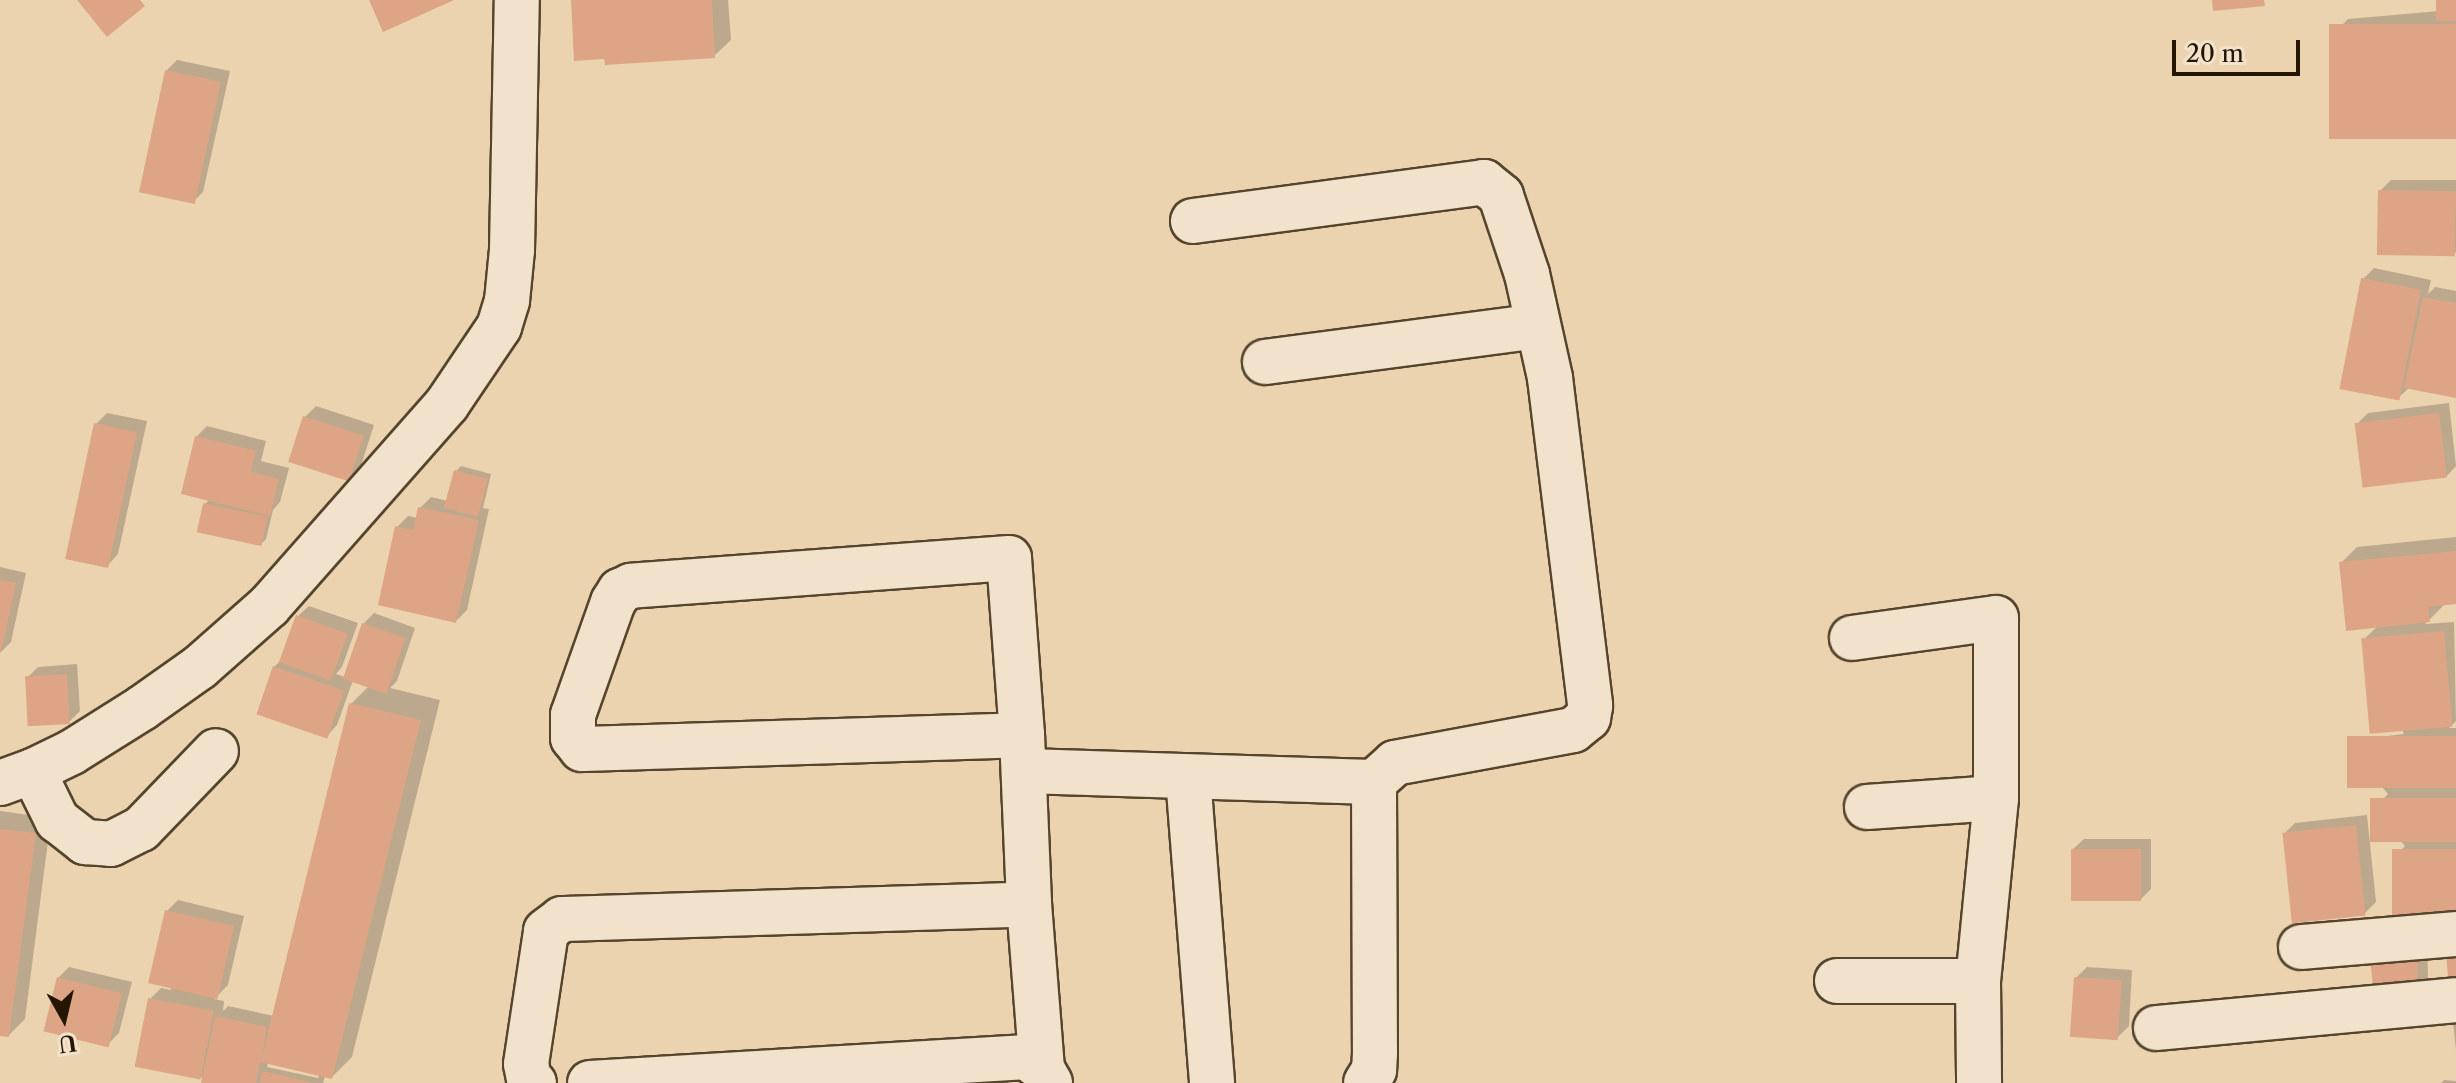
<!DOCTYPE html>
<html>
<head>
<meta charset="utf-8">
<style>
  body { margin:0 }
  #map { position:relative; width:2456px; height:1083px; overflow:hidden; background:#ebd3b0; font-family:"Libre Caslon Text",serif }
  div>[style] { position:absolute }
  .shadow>* { inset:0; background:#0003 }
  .building>* { inset:0; background:#dda586; transform-origin:0 0 }
  .roads { filter:drop-shadow(2px 0 #56452d) drop-shadow(-2px 0 #56452d) drop-shadow(0 2px #56452d) drop-shadow(0 -2px #56452d) }
  .minor>* { height:44px; margin:-22px; padding:0 22px; transform-origin:22px; border-radius:22px; background:#f2e2cc }
  span { translate:-50% -50%; white-space:nowrap; text-align:center; line-height:1.15; -webkit-text-stroke:7px #f2e2cc; paint-order:stroke }
  .north { position:absolute; left:24px; top:979px; width:80px; height:80px; -webkit-text-stroke:6px #f2e2cc; paint-order:stroke; rotate:172deg; font-size:22px; font-weight:700; line-height:32px; text-align:center; color:#251601 }
  .north::after { content:''; display:block; margin:auto; width:28px; height:36px; background:#251601; clip-path:polygon(50% 0,100% 100%,50% 72%,0 100%) }
  .scale { position:absolute; left:2172px; top:40px; width:128px; height:36px; box-sizing:border-box; border:4px solid #251601; border-top:0; padding-left:10px; font-size:24px; line-height:28px; white-space:nowrap; color:#251601; -webkit-text-stroke:6px #f2e2cc; paint-order:stroke }
</style>
</head>
<body>
<div id="map">
  <div class="shadow">
    <div style="clip-path:polygon(573px 0,728px 0,731px 40px,714px 56px)"></div>
    <div style="clip-path:polygon(2438px 0,2456px 0,2456px 137px,2332px 35px,2348px 19px,2439px 11px)"></div>
    <div style="clip-path:polygon(177px 60px,230px 71px,203px 192px,192px 203px,166px 71px)"></div>
    <div style="clip-path:polygon(2391px 180px,2456px 180px,2456px 253px,2380px 191px)"></div>
    <div style="clip-path:polygon(2374px 268px,2431px 280px,2428px 294px,2435px 287px,2456px 291px,2456px 396px,2410px 387px,2398px 398px,2363px 279px)"></div>
    <div style="clip-path:polygon(2449px 403px,2456px 466px,2446px 477px,2357px 424px,2368px 413px)"></div>
    <div style="clip-path:polygon(316px 406px,374px 425px,360px 469px,349px 480px,305px 417px)"></div>
    <div style="clip-path:polygon(107px 413px,147px 421px,118px 554px,108px 565px,96px 424px)"></div>
    <div style="clip-path:polygon(207px 426px,266px 441px,261px 461px,289px 468px,280px 502px,273px 510px,266px 539px,261px 544px,205px 504px,210px 499px,196px 437px)"></div>
    <div style="clip-path:polygon(461px 466px,491px 474px,483px 508px,489px 509px,467px 610px,456px 621px,397px 527px,408px 516px,418px 518px,420px 508px,431px 497px,448px 501px,456px 471px)"></div>
    <div style="clip-path:polygon(2456px 537px,2456px 602px,2445px 604px,2425px 624px,2454px 622px,2456px 721px,2449px 728px,2456px 728px,2456px 915px,2394px 857px,2405px 846px,2373px 809px,2388px 794px,2351px 750px,2362px 739px,2404px 734px,2363px 640px,2378px 626px,2341px 563px,2357px 547px)"></div>
    <div style="clip-path:polygon(0 567px,26px 573px,11px 642px,0 653px)"></div>
    <div style="clip-path:polygon(evenodd,309px 606px,358px 623px,342px 667px,336px 674px,345px 677px,363px 624px,374px 613px,415px 628px,397px 681px,390px 688px,440px 700px,352px 1057px,332px 1077px,325px 1076px,323px 1083px,203px 1083px,204px 1078px,136px 1065px,150px 999px,161px 988px,171px 990px,167px 911px,178px 900px,244px 916px,228px 985px,214px 999px,224px 1001px,223px 1011px,228px 1006px,274px 1016px,351px 704px,369px 686px,353px 680px,337px 725px,327px 736px,274px 667px,283px 658px,298px 616px,309px 606px,268px 1062px,319px 1074px,318px 1078px,267px 1067px,268px 1062px)"></div>
    <div style="clip-path:polygon(77px 664px,80px 711px,69px 722px,27px 678px,38px 667px)"></div>
    <div style="clip-path:polygon(0 811px,51px 818px,25px 1019px,9px 1035px,0 1034px)"></div>
    <div style="clip-path:polygon(2367px 815px,2376px 902px,2365px 913px,2284px 834px,2295px 823px)"></div>
    <div style="clip-path:polygon(2084px 839px,2151px 839px,2151px 889px,2140px 900px,2073px 849px)"></div>
    <div style="clip-path:polygon(2427px 933px,2428px 978px,2417px 989px,2376px 993px)"></div>
    <div style="clip-path:polygon(69px 967px,132px 982px,119px 1033px,108px 1044px,58px 978px)"></div>
    <div style="clip-path:polygon(2087px 967px,2132px 970px,2129px 1026px,2118px 1037px,2076px 978px)"></div>
    <div style="clip-path:polygon(2456px 1019px,2456px 1050px,2453px 1022px)"></div>
    <div style="clip-path:polygon(2444px 1080px,2456px 1081px,2456px 1083px,2441px 1083px)"></div>
  </div>
  <div class="building">
    <div style="clip-path:polygon(77px 0,140px 0,145px 6px,107px 37px)"></div>
    <div style="clip-path:polygon(369px 0,454px 0,383px 32px)"></div>
    <div style="clip-path:polygon(571px 0,712px 0,715px 58px,605px 65px,604px 59px,574px 61px)"></div>
    <div style="clip-path:polygon(2212px 0,2264px 0,2265px 6px,2213px 11px)"></div>
    <div style="left:2436px;top:0;width:20px;height:21px"></div>
    <div style="left:2456px;top:24px;width:115px;height:127px;rotate:90deg"></div>
    <div style="left:165px;top:70px;width:57px;height:125px;rotate:12deg"></div>
    <div style="left:2378px;top:190px;width:78px;height:65px;rotate:1deg"></div>
    <div style="left:2361px;top:278px;width:61px;height:113px;rotate:11deg"></div>
    <div style="clip-path:polygon(2423px 297px,2456px 303px,2456px 398px,2404px 388px)"></div>
    <div style="left:2439px;top:413px;width:65px;height:85px;rotate:83deg"></div>
    <div style="left:303px;top:416px;width:64px;height:48px;rotate:18deg"></div>
    <div style="left:94px;top:423px;width:44px;height:139px;rotate:12deg"></div>
    <div style="clip-path:polygon(195px 436px,256px 451px,251px 472px,279px 479px,270px 516px,181px 494px)"></div>
    <div style="left:454px;top:470px;width:35px;height:39px;rotate:15deg"></div>
    <div style="left:203px;top:503px;width:66px;height:30px;rotate:12deg"></div>
    <div style="clip-path:polygon(418px 507px,479px 520px,456px 623px,378px 605px,395px 526px,413px 530px)"></div>
    <div style="clip-path:polygon(2456px 551px,2456px 604px,2428px 607px,2430px 622px,2346px 631px,2339px 562px)"></div>
    <div style="clip-path:polygon(0 580px,16px 583px,1px 652px,0 652px)"></div>
    <div style="left:296px;top:615px;width:55px;height:50px;rotate:20deg"></div>
    <div style="left:362px;top:623px;width:46px;height:59px;rotate:19deg"></div>
    <div style="left:2444px;top:631px;width:96px;height:83px;rotate:85deg"></div>
    <div style="left:273px;top:666px;width:75px;height:51px;rotate:19deg"></div>
    <div style="left:67px;top:674px;width:50px;height:42px;rotate:87deg"></div>
    <div style="clip-path:polygon(349px 703px,421px 720px,332px 1079px,260px 1062px,256px 1083px,201px 1083px,215px 1016px,267px 1027px,262px 1057px)"></div>
    <div style="left:2456px;top:736px;width:52px;height:109px;rotate:90deg"></div>
    <div style="left:2456px;top:798px;width:44px;height:86px;rotate:90deg"></div>
    <div style="left:2356px;top:825px;width:91px;height:74px;rotate:84deg"></div>
    <div style="clip-path:polygon(0 829px,36px 833px,9px 1037px,0 1036px)"></div>
    <div style="left:2071px;top:849px;width:70px;height:52px"></div>
    <div style="left:2456px;top:849px;width:68px;height:64px;rotate:90deg"></div>
    <div style="left:165px;top:910px;width:71px;height:75px;rotate:13deg"></div>
    <div style="clip-path:polygon(2456px 939px,2456px 989px,2449px 989px,2445px 940px)"></div>
    <div style="clip-path:polygon(2417px 943px,2418px 991px,2374px 995px,2369px 950px)"></div>
    <div style="left:57px;top:977px;width:67px;height:56px;rotate:14deg"></div>
    <div style="left:2074px;top:977px;width:48px;height:60px;rotate:4deg"></div>
    <div style="left:148px;top:998px;width:67px;height:70px;rotate:11deg"></div>
    <div style="clip-path:polygon(262px 1071px,310px 1082px,309px 1083px,260px 1083px)"></div>
  </div>
  <div class="roads">
    <div class="minor">
      <div style="left:1193px;top:221px;width:294px;rotate:-7.6deg"></div>
      <div style="left:1484px;top:182px;width:22px;rotate:39deg"></div>
      <div style="left:1501px;top:196px;width:82px;rotate:71.6deg"></div>
      <div style="left:1527px;top:274px;width:107px;rotate:77.5deg"></div>
      <div style="left:1550px;top:378px;width:330px;rotate:83deg"></div>
      <div style="left:1590px;top:706px;width:12px;rotate:99deg"></div>
      <div style="left:1588px;top:718px;width:19px;rotate:141deg"></div>
      <div style="left:1573px;top:730px;width:181px;rotate:169.5deg"></div>
      <div style="left:1395px;top:763px;width:28px;rotate:138deg"></div>
      <div style="left:1374px;top:782px;width:271px;rotate:89.8deg"></div>
      <div style="left:1375px;top:1053px;width:17px;rotate:93deg"></div>
      <div style="left:1374px;top:1070px;width:15px;rotate:122deg"></div>
      <div style="left:1265px;top:362px;width:275px;rotate:-7.5deg"></div>
      <div style="left:1852px;top:638px;width:145px;rotate:-7.9deg"></div>
      <div style="left:1996px;top:618px;width:180px;rotate:90deg"></div>
      <div style="left:1996px;top:798px;width:184px;rotate:95.6deg"></div>
      <div style="left:1978px;top:981px;width:102px;rotate:89.4deg"></div>
      <div style="left:1022px;top:735px;width:177px;rotate:-94.2deg"></div>
      <div style="left:1009px;top:558px;width:379px;rotate:175.8deg"></div>
      <div style="left:631px;top:586px;width:12px;rotate:156deg"></div>
      <div style="left:620px;top:591px;width:13px;rotate:122deg"></div>
      <div style="left:613px;top:602px;width:120px;rotate:109.5deg"></div>
      <div style="left:573px;top:715px;width:23px;rotate:90deg"></div>
      <div style="left:573px;top:738px;width:14px;rotate:51deg"></div>
      <div style="left:582px;top:749px;width:440px;rotate:-1.8deg"></div>
      <div style="left:1022px;top:735px;width:169px;rotate:87.6deg"></div>
      <div style="left:33px;top:771px;width:55px;rotate:63.9deg"></div>
      <div style="left:57px;top:820px;width:36px;rotate:38deg"></div>
      <div style="left:85px;top:842px;width:26px;rotate:4deg"></div>
      <div style="left:111px;top:844px;width:34px;rotate:-27deg"></div>
      <div style="left:141px;top:829px;width:108px;rotate:-46.1deg"></div>
      <div style="left:1024px;top:771px;width:350px;rotate:1.8deg"></div>
      <div style="left:1188px;top:777px;width:307px;rotate:85.5deg"></div>
      <div style="left:0;top:783px;width:35px;rotate:-20deg"></div>
      <div style="left:33px;top:771px;width:43px;rotate:-26deg"></div>
      <div style="left:72px;top:752px;width:83px;rotate:-32.2deg"></div>
      <div style="left:142px;top:708px;width:71px;rotate:-35.3deg"></div>
      <div style="left:200px;top:667px;width:92px;rotate:-41.5deg"></div>
      <div style="left:269px;top:606px;width:269px;rotate:-48.6deg"></div>
      <div style="left:447px;top:404px;width:93px;rotate:-56deg"></div>
      <div style="left:499px;top:327px;width:27px;rotate:-73deg"></div>
      <div style="left:507px;top:301px;width:51px;rotate:-84.4deg"></div>
      <div style="left:512px;top:250px;width:250px;rotate:-88.9deg"></div>
      <div style="left:1867px;top:807px;width:129px;rotate:-4deg"></div>
      <div style="left:2301px;top:947px;width:156px;rotate:-4.8deg"></div>
      <div style="left:1837px;top:981px;width:141px"></div>
      <div style="left:2156px;top:1028px;width:301px;rotate:-5.3deg"></div>
      <div style="left:534px;top:1083px;width:6px;rotate:-141deg"></div>
      <div style="left:529px;top:1079px;width:15px;rotate:-101deg"></div>
      <div style="left:526px;top:1064px;width:134px;rotate:-81.4deg"></div>
      <div style="left:546px;top:931px;width:20px;rotate:-37deg"></div>
      <div style="left:562px;top:919px;width:467px;rotate:-1.8deg"></div>
      <div style="left:1029px;top:904px;width:166px;rotate:85.5deg"></div>
      <div style="left:590px;top:1083px;width:438px;rotate:-3.4deg"></div>
      <div style="left:1027px;top:1057px;width:19px;rotate:39deg"></div>
      <div style="left:1042px;top:1069px;width:16px;rotate:60deg"></div>
    </div>
  </div>
  <div class="north">U</div>
  <div class="scale">20 m</div>
</div>
</body>
</html>
